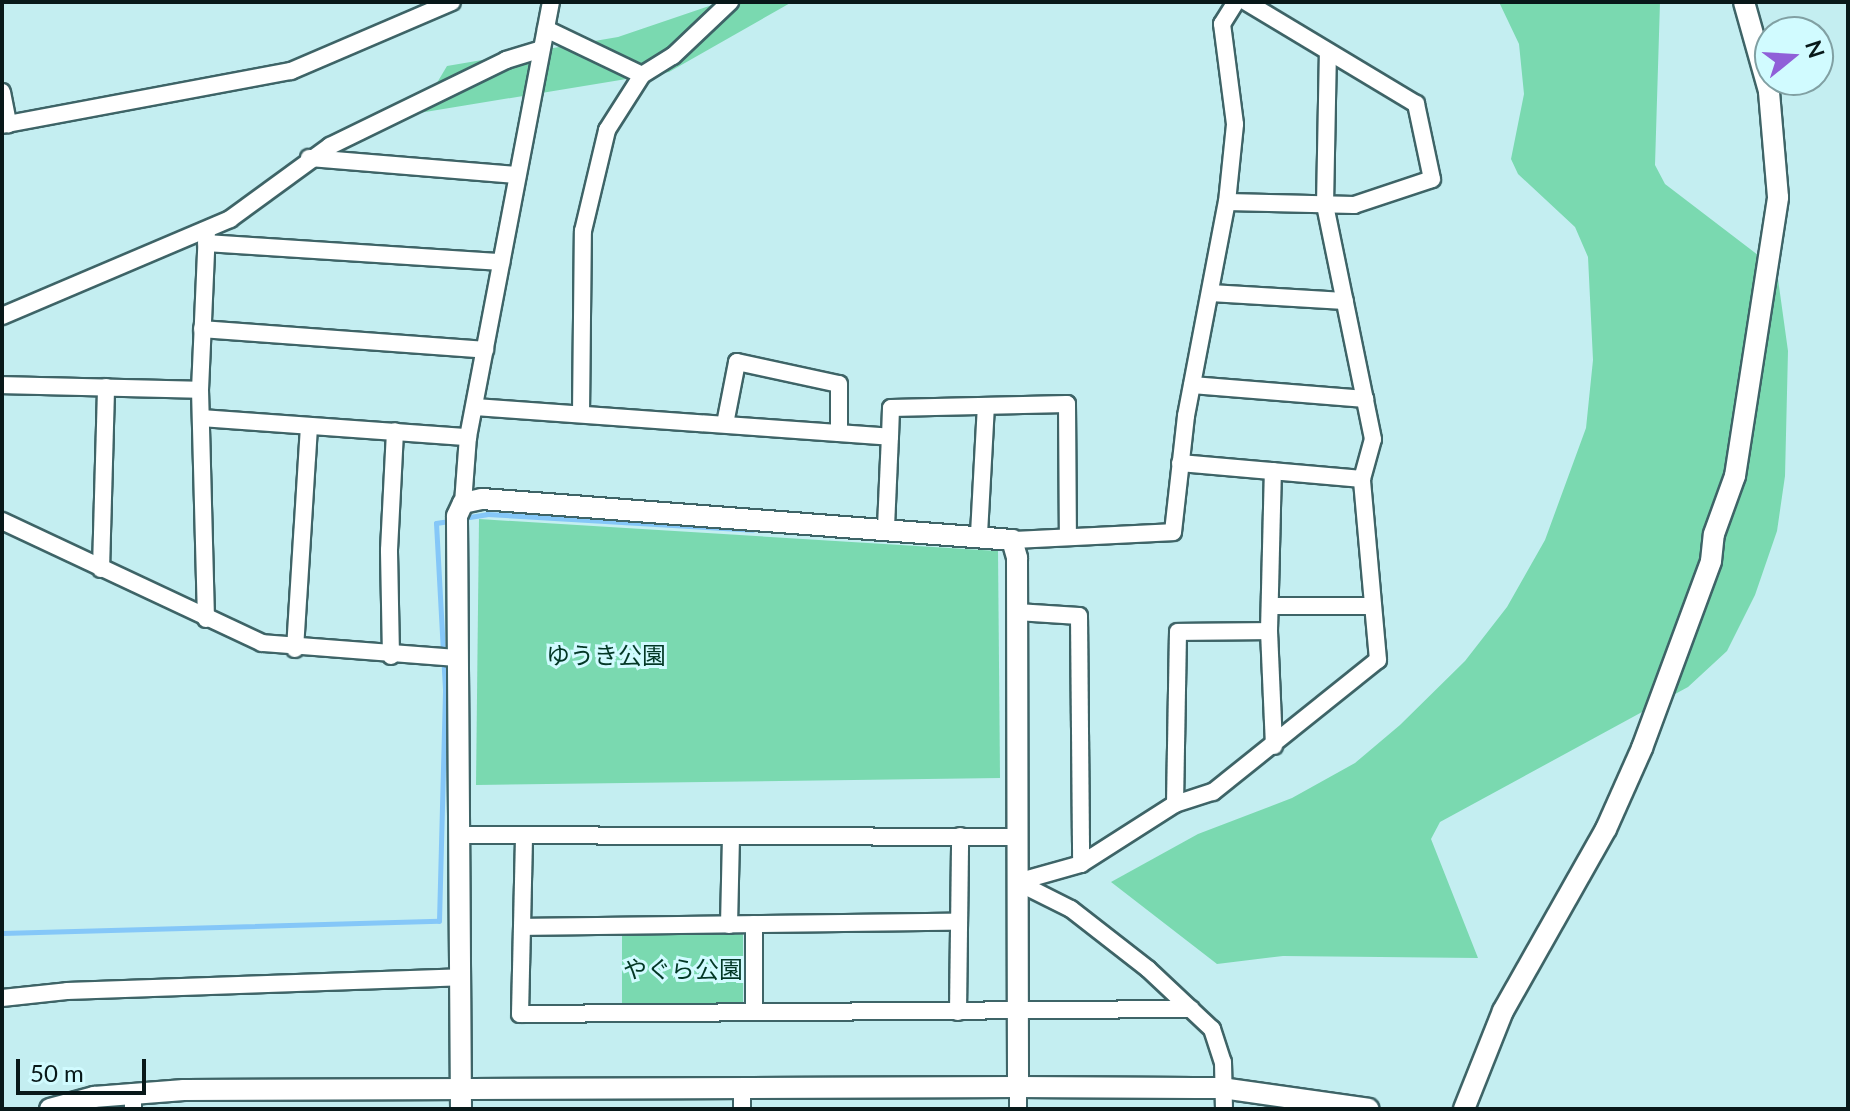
<!DOCTYPE html>
<html>
<head>
<meta charset="utf-8">
<style>
  body { margin:0 }
  #map { position:relative; width:1850px; height:1111px; overflow:hidden; background:#c4eef1; font-family:Lato,"Noto Sans JP",sans-serif }
  div>[style] { position:absolute }
  .green>* { inset:0; background:#7ad9b0; transform-origin:0 0 }
  .stream>* { height:5px; margin:-2.5px; padding:0 2.5px; transform-origin:2.5px; border-radius:2.5px; background:#85c7f8 }
  .roads { filter:drop-shadow(2px 0 #3e6467) drop-shadow(-2px 0 #3e6467) drop-shadow(0 2px #3e6467) drop-shadow(0 -2px #3e6467) }
  .minor>* { height:16px; margin:-8px; padding:0 8px; transform-origin:8px; border-radius:8px; background:#fff }
  .tertiary>* { height:20px; margin:-10px; padding:0 10px; transform-origin:10px; border-radius:10px; background:#fff }
  span { translate:-50% -50%; white-space:nowrap; text-align:center; line-height:1.15; -webkit-text-stroke:6px #d1fbff; paint-order:stroke }
  .park-label { font-size:24px; color:#033725 }
  .frame { position:absolute; inset:0; border:4px solid #081819; pointer-events:none }
  .north { position:absolute; left:1754px; top:16px; width:80px; height:80px; box-sizing:border-box; background:#d1fbff; border:2px solid #81a0a3; border-radius:50%; rotate:72deg; font-size:22px; font-weight:700; line-height:32px; text-align:center; color:#081819 }
  .north::after { content:''; display:block; margin:auto; width:28px; height:36px; background:#905fd8; clip-path:polygon(50% 0,100% 100%,50% 72%,0 100%) }
  .scale { position:absolute; left:16px; top:1059px; width:130px; height:36px; box-sizing:border-box; border:4px solid #081819; border-top:0; padding-left:10px; font-size:24px; line-height:28px; white-space:nowrap; color:#081819; -webkit-text-stroke:6px #d1fbff; paint-order:stroke }
</style>
</head>
<body>
<div id="map">
  <div class="green">
    <div style="clip-path:polygon(721px 2px,792px 2px,669px 72px,419px 113px,447px 66px,618px 37px)"></div>
    <div style="clip-path:polygon(1499px 2px,1660px 2px,1655px 165px,1665px 184px,1771px 265px,1778px 279px,1788px 351px,1785px 476px,1777px 531px,1755px 595px,1727px 651px,1688px 687px,1440px 822px,1431px 839px,1478px 958px,1283px 956px,1217px 964px,1111px 882px,1198px 834px,1292px 798px,1355px 763px,1400px 725px,1465px 661px,1507px 607px,1545px 540px,1586px 428px,1593px 360px,1588px 257px,1575px 227px,1518px 174px,1511px 159px,1524px 94px,1519px 44px)"></div>
    <div style="clip-path:polygon(479px 519px,998px 551px,1000px 778px,476px 785px)"></div>
    <div style="left:743px;top:932px;width:73px;height:121px;rotate:90deg"></div>
  </div>
  <div class="stream">
    <div style="left:463px;top:518px;width:24px;rotate:-9deg"></div>
    <div style="left:487px;top:514px;width:266px;rotate:3.4deg"></div>
    <div style="left:2px;top:933px;width:437px;rotate:-1.6deg"></div>
    <div style="left:439px;top:921px;width:232px;rotate:-88.5deg"></div>
    <div style="left:445px;top:689px;width:166px;rotate:-93.1deg"></div>
    <div style="left:436px;top:523px;width:18px;rotate:-9deg"></div>
  </div>
  <div class="roads">
    <div class="minor">
      <div style="left:546px;top:29px;width:106px;rotate:25.6deg"></div>
      <div style="left:2px;top:92px;width:33px;rotate:79deg"></div>
      <div style="left:2px;top:125px;width:294px;rotate:-10.6deg"></div>
      <div style="left:291px;top:71px;width:175px;rotate:-23.2deg"></div>
      <div style="left:309px;top:158px;width:209px;rotate:4.7deg"></div>
      <div style="left:1227px;top:202px;width:127px;rotate:1.4deg"></div>
      <div style="left:1354px;top:205px;width:82px;rotate:-18.4deg"></div>
      <div style="left:1432px;top:179px;width:77px;rotate:-102deg"></div>
      <div style="left:1416px;top:104px;width:198px;rotate:-149deg"></div>
      <div style="left:206px;top:243px;width:296px;rotate:3.7deg"></div>
      <div style="left:1210px;top:293px;width:135px;rotate:3.4deg"></div>
      <div style="left:2px;top:316px;width:248px;rotate:-23deg"></div>
      <div style="left:230px;top:219px;width:124px;rotate:-36.1deg"></div>
      <div style="left:330px;top:146px;width:196px;rotate:-26deg"></div>
      <div style="left:506px;top:60px;width:37px;rotate:-17deg"></div>
      <div style="left:202px;top:329px;width:284px;rotate:4.2deg"></div>
      <div style="left:2px;top:385px;width:198px;rotate:1.4deg"></div>
      <div style="left:1192px;top:385px;width:174px;rotate:4.6deg"></div>
      <div style="left:475px;top:407px;width:416px;rotate:4.1deg"></div>
      <div style="left:890px;top:437px;width:29px;rotate:-88deg"></div>
      <div style="left:891px;top:408px;width:176px;rotate:-1.3deg"></div>
      <div style="left:1067px;top:404px;width:133px;rotate:89.6deg"></div>
      <div style="left:581px;top:413px;width:182px;rotate:-89.4deg"></div>
      <div style="left:583px;top:231px;width:104px;rotate:-76.6deg"></div>
      <div style="left:607px;top:130px;width:65px;rotate:-57.5deg"></div>
      <div style="left:642px;top:75px;width:36px;rotate:-32deg"></div>
      <div style="left:673px;top:56px;width:79px;rotate:-43.5deg"></div>
      <div style="left:201px;top:418px;width:268px;rotate:4.1deg"></div>
      <div style="left:725px;top:424px;width:63px;rotate:-79deg"></div>
      <div style="left:737px;top:362px;width:104px;rotate:12.2deg"></div>
      <div style="left:839px;top:384px;width:49px;rotate:90deg"></div>
      <div style="left:1180px;top:463px;width:183px;rotate:5deg"></div>
      <div style="left:463px;top:503px;width:66px;rotate:-85.7deg"></div>
      <div style="left:468px;top:437px;width:443px;rotate:-79.2deg"></div>
      <div style="left:2px;top:521px;width:287px;rotate:25.1deg"></div>
      <div style="left:262px;top:643px;width:197px;rotate:4.4deg"></div>
      <div style="left:886px;top:527px;width:90px;rotate:-87.5deg"></div>
      <div style="left:979px;top:534px;width:128px;rotate:-86.9deg"></div>
      <div style="left:1012px;top:540px;width:161px;rotate:-2.8deg"></div>
      <div style="left:1173px;top:532px;width:117px;rotate:-83.6deg"></div>
      <div style="left:1186px;top:416px;width:218px;rotate:-79.2deg"></div>
      <div style="left:1227px;top:202px;width:78px;rotate:-84.1deg"></div>
      <div style="left:1235px;top:124px;width:101px;rotate:-97.4deg"></div>
      <div style="left:1222px;top:24px;width:26px;rotate:-58deg"></div>
      <div style="left:101px;top:569px;width:182px;rotate:-88.4deg"></div>
      <div style="left:1270px;top:606px;width:103px"></div>
      <div style="left:1017px;top:612px;width:62px;rotate:3.7deg"></div>
      <div style="left:1079px;top:616px;width:248px;rotate:89.5deg"></div>
      <div style="left:206px;top:619px;width:229px;rotate:-91.5deg"></div>
      <div style="left:200px;top:390px;width:160px;rotate:-87.5deg"></div>
      <div style="left:1269px;top:631px;width:115px;rotate:87.5deg"></div>
      <div style="left:295px;top:649px;width:223px;rotate:-86.4deg"></div>
      <div style="left:391px;top:656px;width:106px;rotate:-91.1deg"></div>
      <div style="left:389px;top:550px;width:119px;rotate:-87.1deg"></div>
      <div style="left:1175px;top:804px;width:172px;rotate:-89deg"></div>
      <div style="left:1178px;top:632px;width:91px;rotate:-0.6deg"></div>
      <div style="left:1269px;top:631px;width:160px;rotate:-88.6deg"></div>
      <div style="left:460px;top:835px;width:558px;rotate:0.21deg"></div>
      <div style="left:524px;top:838px;width:176px;rotate:91.3deg"></div>
      <div style="left:520px;top:1014px;width:671px;rotate:-0.43deg"></div>
      <div style="left:1017px;top:882px;width:66px;rotate:-15.7deg"></div>
      <div style="left:1081px;top:864px;width:112px;rotate:-32.6deg"></div>
      <div style="left:1175px;top:804px;width:40px;rotate:-18deg"></div>
      <div style="left:1213px;top:792px;width:211px;rotate:-38.7deg"></div>
      <div style="left:1378px;top:660px;width:182px;rotate:-95.1deg"></div>
      <div style="left:1362px;top:479px;width:41px;rotate:-74.6deg"></div>
      <div style="left:1373px;top:439px;width:239px;rotate:-101.6deg"></div>
      <div style="left:1325px;top:205px;width:153px;rotate:-88.9deg"></div>
      <div style="left:1017px;top:882px;width:60px;rotate:26.6deg"></div>
      <div style="left:1071px;top:909px;width:98px;rotate:37.9deg"></div>
      <div style="left:1148px;top:969px;width:88px;rotate:43.2deg"></div>
      <div style="left:1212px;top:1029px;width:35px;rotate:72deg"></div>
      <div style="left:1223px;top:1062px;width:47px;rotate:88.8deg"></div>
      <div style="left:754px;top:924px;width:88px;rotate:90deg"></div>
      <div style="left:729px;top:925px;width:86px;rotate:-88.7deg"></div>
      <div style="left:523px;top:927px;width:436px;rotate:-0.7deg"></div>
      <div style="left:2px;top:998px;width:65px;rotate:-6.1deg"></div>
      <div style="left:67px;top:991px;width:394px;rotate:-2deg"></div>
      <div style="left:958px;top:1012px;width:176px;rotate:-89.3deg"></div>
      <div style="left:1018px;top:1087px;width:22px;rotate:90deg"></div>
      <div style="left:133px;top:1109px;width:17px;rotate:-90deg"></div>
      <div style="left:742px;top:1109px;width:20px;rotate:-90deg"></div>
    </div>
    <div class="tertiary">
      <div style="left:50px;top:1109px;width:46px;rotate:-15.3deg"></div>
      <div style="left:94px;top:1097px;width:90px;rotate:-4.4deg"></div>
      <div style="left:184px;top:1090px;width:834px;rotate:-0.21deg"></div>
      <div style="left:1018px;top:1087px;width:204px;rotate:0.3deg"></div>
      <div style="left:1222px;top:1088px;width:148px;rotate:8.1deg"></div>
      <div style="left:461px;top:1109px;width:593px;rotate:-90.39deg"></div>
      <div style="left:457px;top:516px;width:14px;rotate:-65deg"></div>
      <div style="left:463px;top:503px;width:19px;rotate:-12deg"></div>
      <div style="left:482px;top:499px;width:532px;rotate:4.42deg"></div>
      <div style="left:1012px;top:540px;width:19px;rotate:74deg"></div>
      <div style="left:1017px;top:558px;width:529px;rotate:89.89deg"></div>
      <div style="left:1464px;top:1109px;width:105px;rotate:-68.3deg"></div>
      <div style="left:1503px;top:1011px;width:209px;rotate:-60.5deg"></div>
      <div style="left:1606px;top:829px;width:89px;rotate:-66deg"></div>
      <div style="left:1642px;top:748px;width:199px;rotate:-69.7deg"></div>
      <div style="left:1711px;top:561px;width:27px;rotate:-84deg"></div>
      <div style="left:1714px;top:534px;width:62px;rotate:-70.1deg"></div>
      <div style="left:1735px;top:476px;width:282px;rotate:-81.2deg"></div>
      <div style="left:1778px;top:197px;width:106px;rotate:-94.9deg"></div>
      <div style="left:1769px;top:91px;width:92px;rotate:-105.7deg"></div>
    </div>
  </div>
  <div class="park-label">
    <span style="left:606px;top:655px">ゆうき公園</span>
    <span style="left:683px;top:969px">やぐら公園</span>
  </div>
  <div class="frame"></div>
  <div class="north">N</div>
  <div class="scale">50 m</div>
</div>
</body>
</html>
